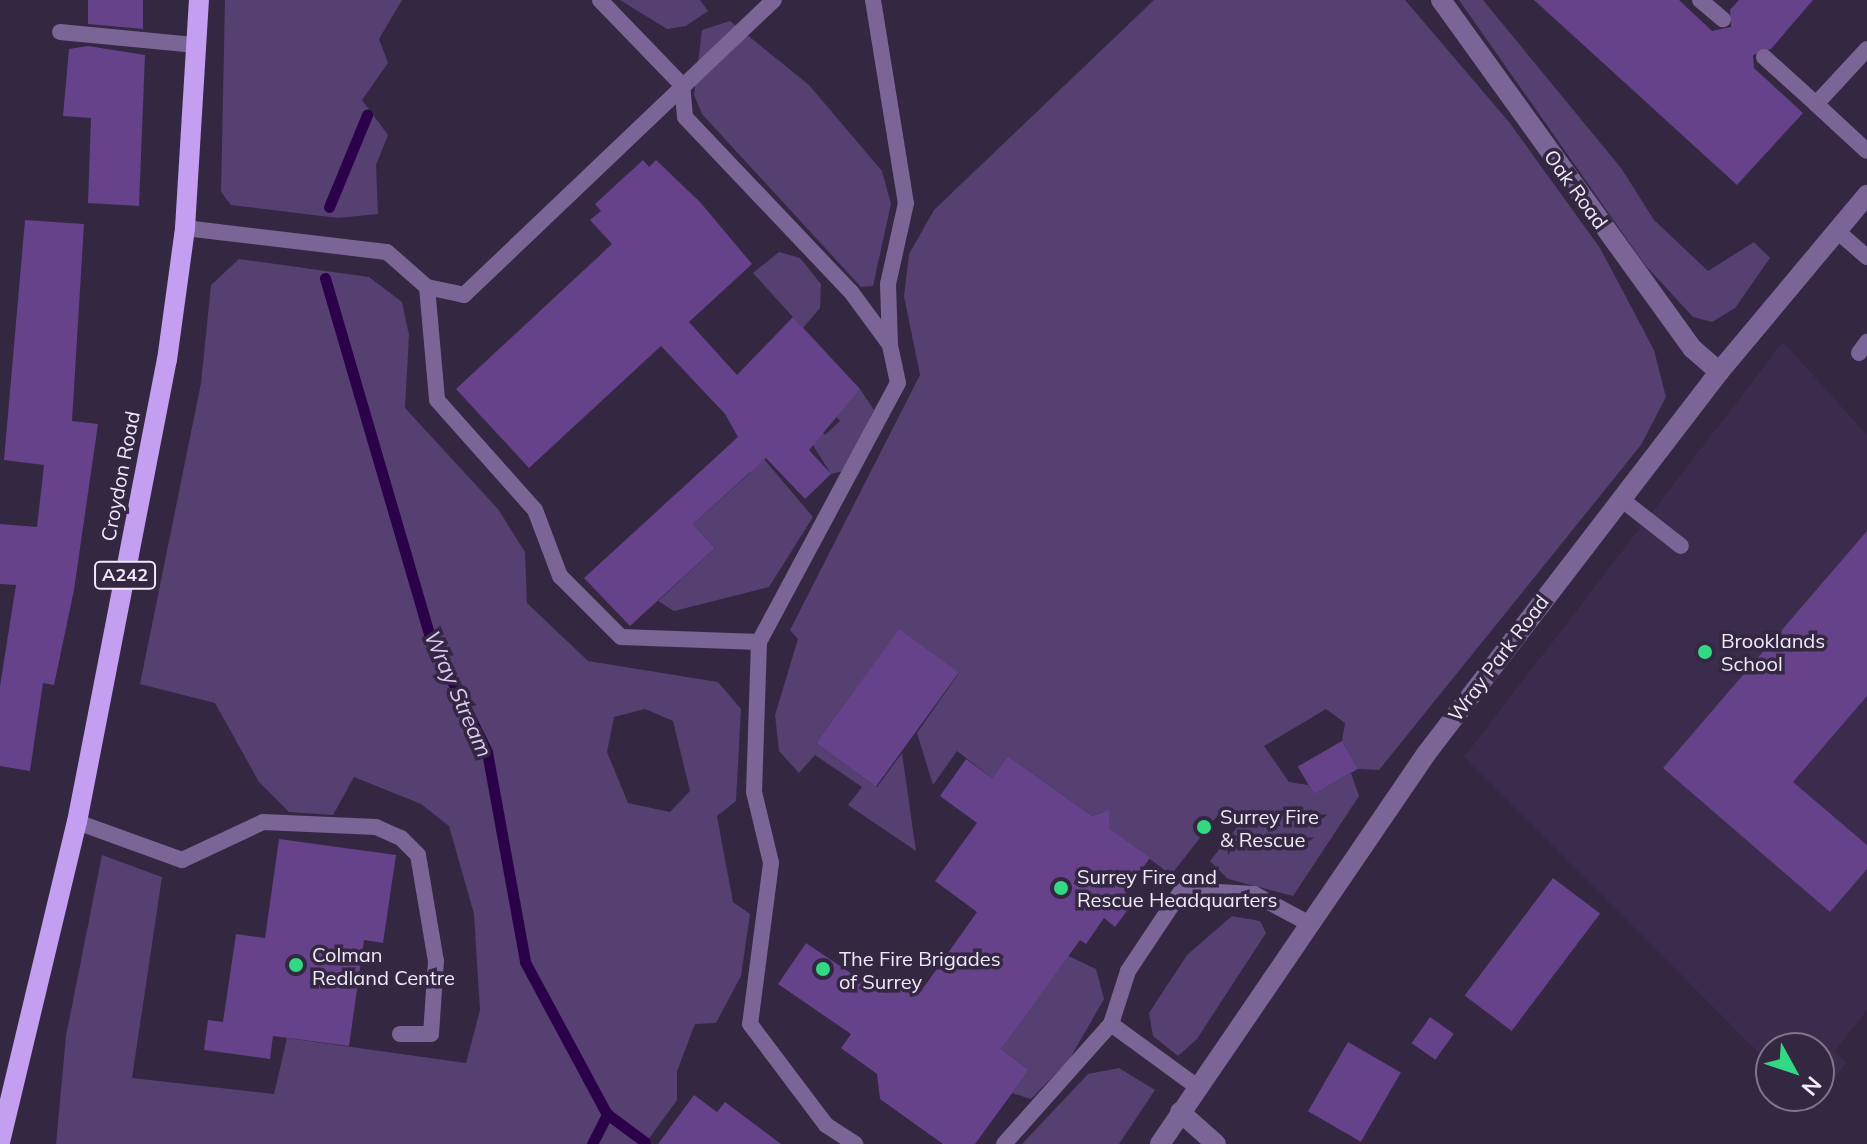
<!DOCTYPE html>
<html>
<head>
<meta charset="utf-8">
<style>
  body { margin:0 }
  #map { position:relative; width:1867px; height:1144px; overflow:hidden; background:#332741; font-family:Mulish,sans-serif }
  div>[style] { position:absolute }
  .built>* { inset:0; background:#3b2c4d }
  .green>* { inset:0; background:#563f71 }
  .stream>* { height:11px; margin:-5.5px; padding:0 5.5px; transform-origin:5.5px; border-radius:5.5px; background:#2b0149 }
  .building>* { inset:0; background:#65428a; transform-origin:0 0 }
  .service>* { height:16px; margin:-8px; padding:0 8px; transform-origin:8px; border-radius:8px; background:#7b6496 }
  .minor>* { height:20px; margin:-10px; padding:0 10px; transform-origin:10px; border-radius:10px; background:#7b6496 }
  .primary>* { height:20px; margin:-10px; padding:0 10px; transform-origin:10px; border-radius:10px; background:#c49ef1 }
  .dots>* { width:22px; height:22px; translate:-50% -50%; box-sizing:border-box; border:4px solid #332741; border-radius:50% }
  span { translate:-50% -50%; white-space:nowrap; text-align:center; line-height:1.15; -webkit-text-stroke:7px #332741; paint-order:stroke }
  .shield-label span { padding:2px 6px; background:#332741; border:2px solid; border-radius:6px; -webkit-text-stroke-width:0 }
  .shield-label { font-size:18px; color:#f0e9fa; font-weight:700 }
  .street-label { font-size:20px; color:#f0e9fa }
  .poi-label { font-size:20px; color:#f0e9fa }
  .left { translate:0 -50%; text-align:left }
  .water-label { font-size:22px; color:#ddcbf5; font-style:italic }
  .north { position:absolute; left:1755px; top:1032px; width:80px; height:80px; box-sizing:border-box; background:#332741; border:2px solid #7f758b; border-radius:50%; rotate:130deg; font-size:22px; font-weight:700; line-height:32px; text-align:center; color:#f0e9fa }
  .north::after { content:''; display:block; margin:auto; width:28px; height:36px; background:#32d882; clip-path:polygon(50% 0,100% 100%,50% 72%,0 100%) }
</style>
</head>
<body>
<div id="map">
  <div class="built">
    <div style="clip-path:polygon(1783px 342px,1867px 435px,1867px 1010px,1835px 1051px,1846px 1063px,1813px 1106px,1802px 1096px,1819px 1096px,1819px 1048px,1771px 1048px,1771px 1065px,1464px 757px)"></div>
  </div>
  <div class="green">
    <div style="clip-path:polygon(225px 0,402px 0,379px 39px,388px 63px,362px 100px,388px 135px,376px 165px,378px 214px,338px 218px,231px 205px,221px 192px)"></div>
    <div style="clip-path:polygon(620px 0,700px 0,708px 11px,686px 26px,667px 29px)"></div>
    <div style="clip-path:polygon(1154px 0,1405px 0,1509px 122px,1600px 248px,1654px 350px,1666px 397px,1641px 445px,1379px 770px,1358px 769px,1342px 741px,1345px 723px,1326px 709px,1264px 746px,1289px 782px,1308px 785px,1314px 794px,1351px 773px,1359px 796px,1293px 896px,1228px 879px,1210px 861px,1239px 825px,1225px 806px,1171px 875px,1109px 828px,1103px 812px,1092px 816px,1008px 756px,992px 778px,957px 751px,933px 785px,917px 733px,959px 673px,899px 630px,816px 743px,877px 787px,902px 753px,916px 851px,848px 805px,862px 787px,815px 755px,799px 773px,779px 751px,775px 715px,798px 639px,790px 630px,920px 375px,904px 296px,909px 254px,934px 210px)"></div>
    <div style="clip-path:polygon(1459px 0,1483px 0,1621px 168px,1654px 220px,1708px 271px,1754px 242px,1770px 258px,1735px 308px,1712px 322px,1693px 317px,1645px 265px)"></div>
    <div style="clip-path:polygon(730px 21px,809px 85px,882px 171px,891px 204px,873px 286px,861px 287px,702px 114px,694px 95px,702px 30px)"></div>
    <div style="clip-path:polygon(779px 252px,800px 258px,821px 284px,820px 308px,803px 328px,753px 273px)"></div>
    <div style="clip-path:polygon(evenodd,239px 259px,369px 277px,402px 302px,409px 335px,405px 408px,498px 509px,525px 552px,527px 603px,588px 661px,718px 682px,741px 709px,736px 801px,717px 816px,733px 902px,750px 914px,741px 976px,716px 1023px,695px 1024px,677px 1071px,677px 1100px,645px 1144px,56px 1144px,66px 1036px,102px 855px,162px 877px,132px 1078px,274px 1094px,287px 1038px,466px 1063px,480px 1010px,474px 914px,449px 826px,421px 804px,354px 777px,333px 815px,289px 812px,259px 782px,215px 703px,140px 684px,201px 383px,211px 285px,239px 259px,645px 709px,673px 721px,690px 791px,670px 812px,628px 803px,607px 752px,614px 717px,645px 709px)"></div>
    <div style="clip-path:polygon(860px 389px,874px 410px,843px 471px,831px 474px,806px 434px,815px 425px,825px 435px,840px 421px,833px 413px)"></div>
    <div style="clip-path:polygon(742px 433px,813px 517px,769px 587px,674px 611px,658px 601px,715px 548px,693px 524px,750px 473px,727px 447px)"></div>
    <div style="clip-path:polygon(1232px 916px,1260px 921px,1266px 933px,1197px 1039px,1178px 1056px,1153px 1036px,1149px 1013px,1187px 955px)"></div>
    <div style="clip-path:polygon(1058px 951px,1096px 969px,1104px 999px,1069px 1060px,1031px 1099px,1012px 1093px,1029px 1070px,1001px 1049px)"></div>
    <div style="clip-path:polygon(1119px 1068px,1155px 1090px,1119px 1144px,1022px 1144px,1088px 1074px)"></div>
  </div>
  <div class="stream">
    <div style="left:329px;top:207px;width:100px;rotate:-67.6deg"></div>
    <div style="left:325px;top:278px;width:371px;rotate:73.7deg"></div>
    <div style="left:429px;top:634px;width:131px;rotate:63.8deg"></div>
    <div style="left:487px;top:752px;width:213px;rotate:79.7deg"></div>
    <div style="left:525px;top:962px;width:173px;rotate:61.7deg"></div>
    <div style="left:607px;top:1114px;width:47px;rotate:36.4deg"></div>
    <div style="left:592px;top:1144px;width:34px;rotate:-63deg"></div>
  </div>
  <div class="building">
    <div style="clip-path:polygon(88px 0,143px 0,143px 29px,88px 24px)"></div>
    <div style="clip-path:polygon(1534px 0,1679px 0,1712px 31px,1731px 27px,1730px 10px,1739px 0,1813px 0,1771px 49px,1753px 55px,1754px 68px,1803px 113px,1737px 185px)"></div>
    <div style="clip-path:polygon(88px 46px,145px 55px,139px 206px,88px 203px,91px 118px,63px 116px,69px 49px)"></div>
    <div style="clip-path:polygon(643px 160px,649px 167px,656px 160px,700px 202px,752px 264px,689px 322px,737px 375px,793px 317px,860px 389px,809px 450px,831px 474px,805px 499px,766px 458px,693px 524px,715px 548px,630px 626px,584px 578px,738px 437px,725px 414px,661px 346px,529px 468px,456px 389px,612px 244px,590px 220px,601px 211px,595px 204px)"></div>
    <div style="clip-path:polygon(25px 220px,84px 224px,72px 421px,98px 424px,74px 590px,54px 685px,43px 683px,30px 771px,0 766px,0 686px,16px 585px,0 584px,0 524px,37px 527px,44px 465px,4px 460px)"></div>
    <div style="clip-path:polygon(1867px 531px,1867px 696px,1793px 782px,1867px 845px,1867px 869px,1830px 912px,1663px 768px)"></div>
    <div style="left:899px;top:629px;width:74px;height:141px;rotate:36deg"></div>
    <div style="left:1342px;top:741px;width:32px;height:51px;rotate:60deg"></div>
    <div style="clip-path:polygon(1008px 756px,1092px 816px,1109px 810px,1109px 828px,1150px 858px,1125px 892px,1135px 900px,1115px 927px,1104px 918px,1086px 944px,1080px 940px,1001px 1049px,1029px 1070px,975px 1144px,943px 1144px,880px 1099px,877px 1074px,841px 1048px,851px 1034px,778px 984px,806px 943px,880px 993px,893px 976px,919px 994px,977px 912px,935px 881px,977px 823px,940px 796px,966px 759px,992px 778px)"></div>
    <div style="clip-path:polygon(279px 839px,396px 855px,383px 943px,364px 940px,349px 1046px,273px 1036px,270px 1059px,204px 1050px,208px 1020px,223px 1022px,236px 934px,265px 938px)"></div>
    <div style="left:1553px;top:878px;width:59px;height:147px;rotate:37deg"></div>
    <div style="left:1430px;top:1017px;width:29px;height:32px;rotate:35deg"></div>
    <div style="left:1348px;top:1042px;width:61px;height:80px;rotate:30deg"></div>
    <div style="clip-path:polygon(694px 1095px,717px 1112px,725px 1102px,781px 1144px,658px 1144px)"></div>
  </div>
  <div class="service">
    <div style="left:873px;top:0;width:206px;rotate:80.8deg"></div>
    <div style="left:906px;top:203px;width:83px;rotate:102.5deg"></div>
    <div style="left:888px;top:284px;width:61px;rotate:88.1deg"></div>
    <div style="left:1700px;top:0;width:30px;rotate:40deg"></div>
    <div style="left:60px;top:32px;width:137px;rotate:5.5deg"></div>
    <div style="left:1867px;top:49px;width:75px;rotate:132.8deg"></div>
    <div style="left:1816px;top:104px;width:69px;rotate:42.7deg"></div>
    <div style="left:1764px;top:57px;width:70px;rotate:42.1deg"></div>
    <div style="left:185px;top:228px;width:203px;rotate:6.8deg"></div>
    <div style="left:387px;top:252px;width:53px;rotate:41.2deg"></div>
    <div style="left:427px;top:287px;width:38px;rotate:12deg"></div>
    <div style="left:464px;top:295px;width:428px;rotate:-43.6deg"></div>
    <div style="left:1837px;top:231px;width:40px;rotate:41deg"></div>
    <div style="left:427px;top:287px;width:113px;rotate:84.9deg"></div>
    <div style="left:437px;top:400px;width:147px;rotate:48.3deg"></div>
    <div style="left:535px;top:510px;width:71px;rotate:69.3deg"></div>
    <div style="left:560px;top:576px;width:86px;rotate:45deg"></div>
    <div style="left:621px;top:637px;width:138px;rotate:2.1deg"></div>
    <div style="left:759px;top:642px;width:294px;rotate:-61.8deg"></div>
    <div style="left:898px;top:383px;width:39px;rotate:-102deg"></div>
    <div style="left:890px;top:345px;width:66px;rotate:-126.3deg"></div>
    <div style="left:851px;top:292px;width:241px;rotate:-133.5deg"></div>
    <div style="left:685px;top:117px;width:32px;rotate:-95deg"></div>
    <div style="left:682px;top:85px;width:118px;rotate:-134deg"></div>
    <div style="left:1859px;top:353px;width:14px;rotate:-54deg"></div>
    <div style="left:1621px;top:499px;width:76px;rotate:38.1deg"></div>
    <div style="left:759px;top:642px;width:150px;rotate:91.9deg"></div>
    <div style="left:754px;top:792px;width:73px;rotate:76.5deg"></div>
    <div style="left:771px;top:863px;width:162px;rotate:97.4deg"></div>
    <div style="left:750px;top:1024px;width:126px;rotate:53deg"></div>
    <div style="left:826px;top:1125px;width:35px;rotate:33deg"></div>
    <div style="left:77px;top:822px;width:112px;rotate:19.9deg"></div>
    <div style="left:182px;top:860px;width:89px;rotate:-25.1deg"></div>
    <div style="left:263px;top:822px;width:113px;rotate:2.5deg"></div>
    <div style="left:376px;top:827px;width:27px;rotate:24deg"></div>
    <div style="left:401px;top:838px;width:24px;rotate:45deg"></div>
    <div style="left:418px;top:855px;width:108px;rotate:80.4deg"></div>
    <div style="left:436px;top:961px;width:73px;rotate:93.9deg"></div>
    <div style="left:431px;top:1034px;width:31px;rotate:180deg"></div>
    <div style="left:1196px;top:1086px;width:105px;rotate:-143.9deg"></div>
    <div style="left:1111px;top:1024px;width:56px;rotate:-72.2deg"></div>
    <div style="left:1128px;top:971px;width:97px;rotate:-56.3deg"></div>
    <div style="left:1182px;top:890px;width:72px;rotate:3.2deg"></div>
    <div style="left:1254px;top:894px;width:61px;rotate:28.2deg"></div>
    <div style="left:1004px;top:1144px;width:161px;rotate:-48.3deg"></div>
  </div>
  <div class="minor">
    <div style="left:1441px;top:0;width:430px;rotate:54.2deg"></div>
    <div style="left:1693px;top:349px;width:35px;rotate:41deg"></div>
    <div style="left:1180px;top:1112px;width:48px;rotate:41.6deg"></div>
    <div style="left:1160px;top:1144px;width:472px;rotate:-55.7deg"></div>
    <div style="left:1426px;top:754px;width:481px;rotate:-52.5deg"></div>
    <div style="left:1719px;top:372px;width:231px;rotate:-50.1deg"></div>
  </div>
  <div class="primary">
    <div style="left:0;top:1142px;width:329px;rotate:-76.5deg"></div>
    <div style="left:77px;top:822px;width:471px;rotate:-79deg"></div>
    <div style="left:167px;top:360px;width:133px;rotate:-82.2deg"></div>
    <div style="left:185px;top:228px;width:228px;rotate:-86.5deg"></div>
  </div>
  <div class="dots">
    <div style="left:1705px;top:652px;background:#32d882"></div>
    <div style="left:1204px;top:827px;background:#32d882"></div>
    <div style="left:1061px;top:888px;background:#32d882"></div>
    <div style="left:296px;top:965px;background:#32d882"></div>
    <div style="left:823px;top:969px;background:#32d882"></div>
  </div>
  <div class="shield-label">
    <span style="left:125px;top:575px">A242</span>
  </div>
  <div class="street-label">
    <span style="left:1576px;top:189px;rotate:54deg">Oak Road</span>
    <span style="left:120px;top:476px;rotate:-79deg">Croydon Road</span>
    <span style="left:1498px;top:658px;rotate:-53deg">Wray Park Road</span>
  </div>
  <div class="poi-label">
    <span class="left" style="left:1721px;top:652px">Brooklands<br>School</span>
    <span class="left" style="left:1220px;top:828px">Surrey Fire<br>&amp; Rescue</span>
    <span class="left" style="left:1077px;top:888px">Surrey Fire and<br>Rescue Headquarters</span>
    <span class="left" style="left:312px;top:966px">Colman<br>Redland Centre</span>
    <span class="left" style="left:839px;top:970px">The Fire Brigades<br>of Surrey</span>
  </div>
  <div class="water-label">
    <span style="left:458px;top:694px;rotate:66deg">Wray Stream</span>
  </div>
  <div class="north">N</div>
</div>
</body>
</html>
